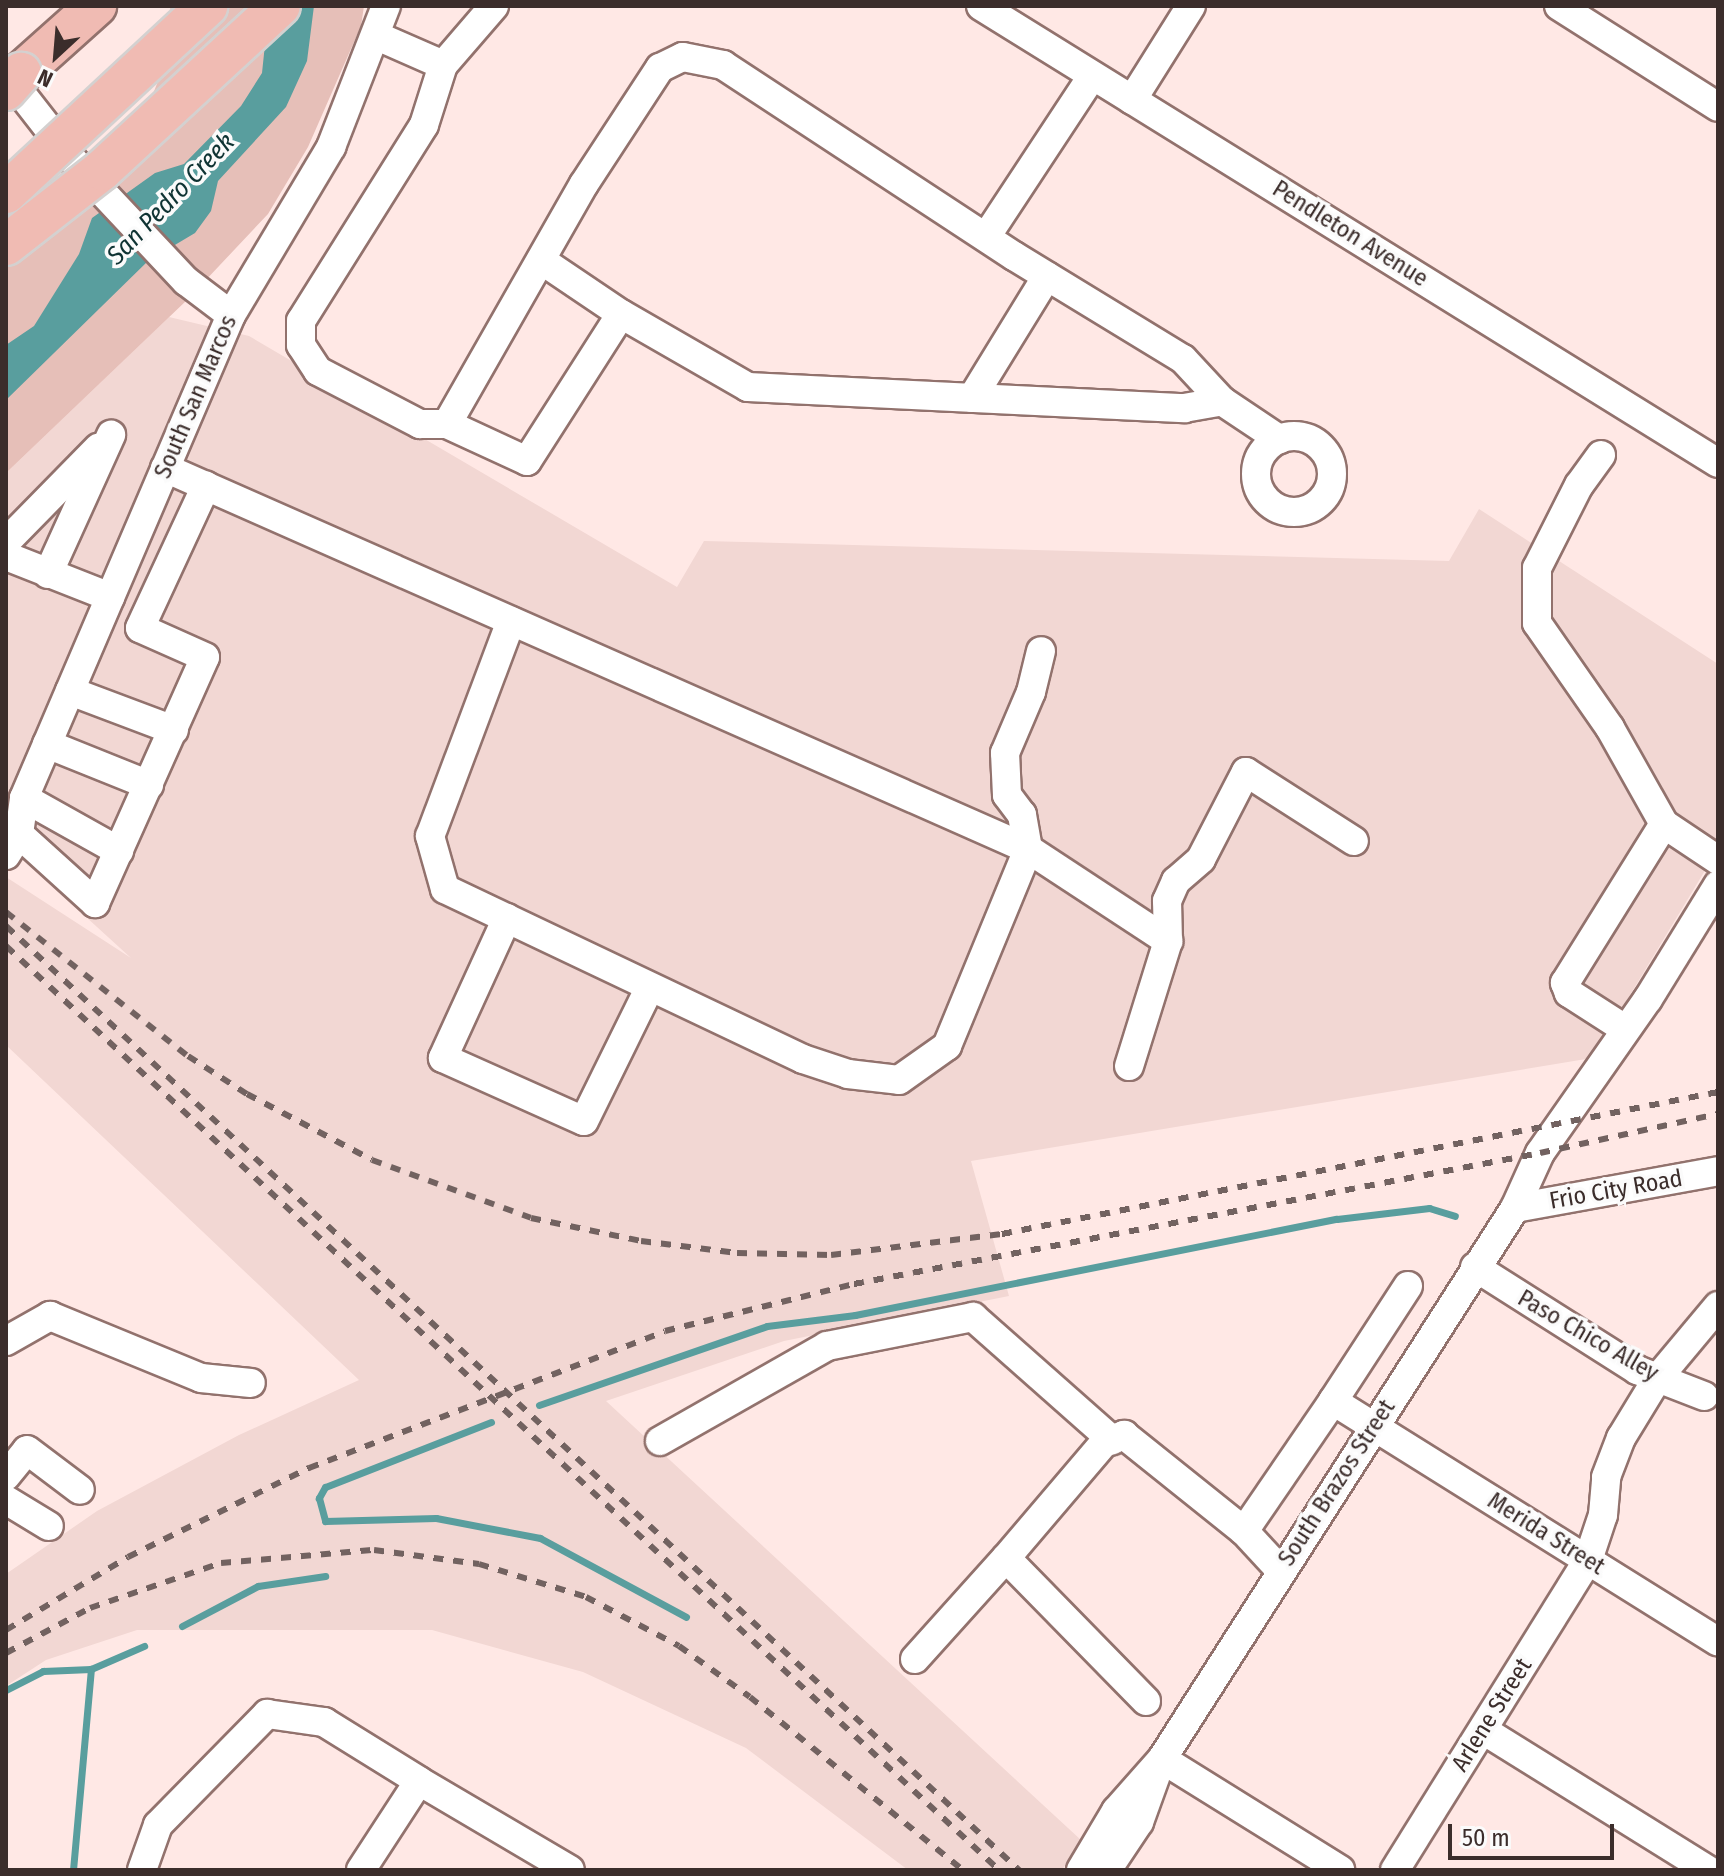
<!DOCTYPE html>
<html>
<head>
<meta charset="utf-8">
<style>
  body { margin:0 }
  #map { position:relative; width:1724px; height:1876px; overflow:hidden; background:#ffe8e5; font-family:"Fira Sans Condensed",sans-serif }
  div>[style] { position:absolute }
  .built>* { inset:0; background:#f2d7d3 }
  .green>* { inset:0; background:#e6bfb8 }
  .water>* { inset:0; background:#599e9e }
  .stream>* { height:7px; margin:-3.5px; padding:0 3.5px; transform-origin:3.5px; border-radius:3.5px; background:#599e9e }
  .roads { filter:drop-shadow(2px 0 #92726d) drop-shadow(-2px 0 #92726d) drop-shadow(0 2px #92726d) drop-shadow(0 -2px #92726d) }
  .minor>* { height:28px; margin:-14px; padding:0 14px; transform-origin:14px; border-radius:14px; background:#fff }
  .minor>.ring { margin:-14px; padding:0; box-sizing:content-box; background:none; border:28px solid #fff; border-radius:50% }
  .highway>* { height:40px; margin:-20px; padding:0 20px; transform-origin:20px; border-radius:20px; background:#f0bbb3 }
  .rail>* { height:6px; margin-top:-3px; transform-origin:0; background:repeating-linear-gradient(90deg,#726260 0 10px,transparent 0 20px) }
  .bridges { filter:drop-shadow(2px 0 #d4d1d0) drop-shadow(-2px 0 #d4d1d0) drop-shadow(0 2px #d4d1d0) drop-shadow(0 -2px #d4d1d0) }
  .highway-bridge>* { height:40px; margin:-20px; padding:0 20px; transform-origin:20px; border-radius:20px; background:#f0bbb3 }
  span { translate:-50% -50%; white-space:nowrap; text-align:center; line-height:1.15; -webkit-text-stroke:7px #fbfbfb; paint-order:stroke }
  .street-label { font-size:24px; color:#3b2d2b }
  .water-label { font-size:26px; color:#0f3333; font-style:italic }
  .frame { position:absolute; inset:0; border:8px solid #3b2d2b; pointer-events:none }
  .north { position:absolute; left:16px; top:16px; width:80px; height:80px; -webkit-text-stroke:6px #fbfbfb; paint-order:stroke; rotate:206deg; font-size:22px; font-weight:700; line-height:32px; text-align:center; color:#3b2d2b }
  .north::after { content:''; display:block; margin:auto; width:28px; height:36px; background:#3b2d2b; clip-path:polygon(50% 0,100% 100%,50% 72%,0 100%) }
  .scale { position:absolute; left:1448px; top:1824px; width:166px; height:36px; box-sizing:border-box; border:4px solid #3b2d2b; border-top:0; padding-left:10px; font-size:24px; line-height:28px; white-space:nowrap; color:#3b2d2b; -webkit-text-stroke:6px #fbfbfb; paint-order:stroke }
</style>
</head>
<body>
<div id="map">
  <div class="built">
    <div style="clip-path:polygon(169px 317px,249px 336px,677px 587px,704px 541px,1449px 561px,1479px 509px,1718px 664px,1718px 849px,1592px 1058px,971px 1161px,1009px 1296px,784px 1341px,606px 1401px,1081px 1840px,1062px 1870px,908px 1870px,746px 1748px,583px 1672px,432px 1630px,137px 1630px,46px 1660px,6px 1686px,6px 1574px,97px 1511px,239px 1435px,359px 1380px,6px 1045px,6px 877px,131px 958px,6px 844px,6px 473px)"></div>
  </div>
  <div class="green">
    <div style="clip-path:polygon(170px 6px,364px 6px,361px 26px,308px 147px,268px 214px,187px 300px,6px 473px,6px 225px,151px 99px,173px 43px)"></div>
  </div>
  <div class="water">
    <div style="clip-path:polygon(269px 6px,314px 6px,307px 61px,286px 107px,218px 181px,211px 211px,195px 233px,148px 261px,6px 400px,6px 345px,34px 326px,79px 254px,92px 218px,155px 173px,184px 164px,241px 106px,262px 73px)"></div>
  </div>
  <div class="stream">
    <div style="left:539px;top:1405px;width:241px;rotate:-19.1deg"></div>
    <div style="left:767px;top:1326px;width:89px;rotate:-7.1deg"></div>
    <div style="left:855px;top:1315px;width:491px;rotate:-11.3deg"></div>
    <div style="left:1337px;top:1219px;width:93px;rotate:-6.8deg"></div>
    <div style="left:1429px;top:1208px;width:27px;rotate:17deg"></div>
    <div style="left:491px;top:1422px;width:178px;rotate:158.6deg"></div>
    <div style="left:325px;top:1487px;width:13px;rotate:119deg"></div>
    <div style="left:319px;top:1498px;width:24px;rotate:75deg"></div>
    <div style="left:325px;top:1521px;width:111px;rotate:-1.5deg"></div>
    <div style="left:436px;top:1518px;width:106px;rotate:10.9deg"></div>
    <div style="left:540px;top:1538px;width:166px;rotate:28.4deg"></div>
    <div style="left:182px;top:1626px;width:86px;rotate:-27.8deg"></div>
    <div style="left:258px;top:1586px;width:68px;rotate:-8.5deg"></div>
    <div style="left:6px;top:1690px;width:42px;rotate:-27.2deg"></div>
    <div style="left:43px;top:1671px;width:48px;rotate:-2.4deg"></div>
    <div style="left:91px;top:1669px;width:58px;rotate:-23.5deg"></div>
    <div style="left:73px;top:1870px;width:202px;rotate:-84.9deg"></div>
  </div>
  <div class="roads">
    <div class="minor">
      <div style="left:494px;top:6px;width:78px;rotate:130.8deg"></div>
      <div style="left:443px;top:65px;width:63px;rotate:107.6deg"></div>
      <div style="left:424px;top:125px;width:231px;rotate:122.1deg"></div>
      <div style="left:301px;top:321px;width:24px;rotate:90deg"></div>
      <div style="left:301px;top:345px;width:31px;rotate:57deg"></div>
      <div style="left:318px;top:371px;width:115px;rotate:27.5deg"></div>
      <div style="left:420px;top:424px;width:27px"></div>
      <div style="left:447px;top:424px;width:88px;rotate:24.8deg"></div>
      <div style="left:527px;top:461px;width:174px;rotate:-57.4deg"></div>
      <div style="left:621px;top:314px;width:146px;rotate:29.9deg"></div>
      <div style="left:748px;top:387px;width:437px;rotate:2.8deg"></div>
      <div style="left:1184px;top:408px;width:39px;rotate:-10deg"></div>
      <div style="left:1222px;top:401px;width:69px;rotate:33.7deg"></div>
      <div style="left:981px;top:6px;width:867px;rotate:31.8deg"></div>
      <div style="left:1559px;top:6px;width:188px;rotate:32.4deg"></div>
      <div style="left:377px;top:36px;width:72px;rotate:23.7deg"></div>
      <div style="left:6px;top:74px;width:114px;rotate:52.1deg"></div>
      <div style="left:76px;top:164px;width:161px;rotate:46.8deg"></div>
      <div style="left:186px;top:281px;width:56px;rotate:37.1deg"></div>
      <div style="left:1132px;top:100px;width:111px;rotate:-57.9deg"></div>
      <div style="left:986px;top:237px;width:193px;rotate:-56.6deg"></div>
      <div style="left:541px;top:260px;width:97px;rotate:34deg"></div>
      <div style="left:972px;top:398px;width:143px;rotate:-58.4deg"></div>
      <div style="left:447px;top:424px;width:276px;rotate:-60.3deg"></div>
      <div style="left:584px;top:184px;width:139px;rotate:-56.8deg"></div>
      <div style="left:660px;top:68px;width:25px;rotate:-26deg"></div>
      <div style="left:683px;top:57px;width:41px;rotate:11.3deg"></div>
      <div style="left:723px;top:65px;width:348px;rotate:33.3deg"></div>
      <div style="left:1014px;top:256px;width:198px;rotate:31.4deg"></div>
      <div style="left:1183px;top:359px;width:57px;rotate:47.1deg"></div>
      <div class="ring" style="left:1256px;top:436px;width:48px;height:48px"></div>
      <div style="left:1601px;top:455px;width:37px;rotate:126deg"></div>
      <div style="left:1579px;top:485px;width:93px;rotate:116.8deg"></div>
      <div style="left:1537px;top:568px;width:55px;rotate:90deg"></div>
      <div style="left:1537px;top:623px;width:128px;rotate:55.2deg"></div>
      <div style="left:1610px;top:728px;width:110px;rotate:60.6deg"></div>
      <div style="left:1664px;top:824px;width:65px;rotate:33.7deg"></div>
      <div style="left:165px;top:468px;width:943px;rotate:23.82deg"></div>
      <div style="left:1028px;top:849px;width:168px;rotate:33.3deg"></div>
      <div style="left:1168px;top:941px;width:131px;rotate:107.3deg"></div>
      <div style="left:6px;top:542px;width:132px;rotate:-45.6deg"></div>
      <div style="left:6px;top:556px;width:112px;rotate:21.5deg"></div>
      <div style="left:48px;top:574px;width:153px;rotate:-65.6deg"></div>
      <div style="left:511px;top:621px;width:230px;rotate:110.6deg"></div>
      <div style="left:430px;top:836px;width:55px;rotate:74.2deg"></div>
      <div style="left:445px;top:889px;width:396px;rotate:25.4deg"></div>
      <div style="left:803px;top:1059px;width:47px;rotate:18.4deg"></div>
      <div style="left:848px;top:1074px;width:51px;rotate:6.7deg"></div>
      <div style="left:899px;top:1080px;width:59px;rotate:-35.3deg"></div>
      <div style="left:947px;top:1046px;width:213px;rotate:-67.6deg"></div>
      <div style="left:1028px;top:849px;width:35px;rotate:-100deg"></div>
      <div style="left:1022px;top:815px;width:25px;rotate:-127deg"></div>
      <div style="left:1007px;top:795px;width:42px;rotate:-92.7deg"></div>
      <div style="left:1005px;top:753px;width:66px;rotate:-66.9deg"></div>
      <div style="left:1031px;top:692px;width:42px;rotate:-76.3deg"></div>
      <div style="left:70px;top:691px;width:111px;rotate:20.6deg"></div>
      <div style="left:47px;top:744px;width:110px;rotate:21.9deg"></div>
      <div style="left:24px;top:798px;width:109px;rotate:29.2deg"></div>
      <div style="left:19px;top:834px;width:103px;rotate:42.2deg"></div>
      <div style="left:95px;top:903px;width:269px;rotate:-65.9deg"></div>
      <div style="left:205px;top:657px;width:71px;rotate:-156deg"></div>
      <div style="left:140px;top:628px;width:157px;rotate:-65.1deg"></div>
      <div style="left:6px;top:855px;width:25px;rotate:-58deg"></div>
      <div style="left:19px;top:834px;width:36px;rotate:-82deg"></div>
      <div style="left:24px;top:798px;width:525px;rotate:-66.8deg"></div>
      <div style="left:231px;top:315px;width:196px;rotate:-59.2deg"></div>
      <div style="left:331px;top:147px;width:151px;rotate:-68.7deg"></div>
      <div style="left:507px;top:918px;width:154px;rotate:114.6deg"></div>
      <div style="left:443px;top:1058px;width:154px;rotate:24.1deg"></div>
      <div style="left:584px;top:1121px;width:149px;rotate:-63.8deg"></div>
      <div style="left:1168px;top:941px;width:40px;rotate:-91.4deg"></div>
      <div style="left:1167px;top:901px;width:22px;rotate:-66deg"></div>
      <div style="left:1176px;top:881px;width:33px;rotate:-41deg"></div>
      <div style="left:1201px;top:859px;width:98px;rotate:-62.7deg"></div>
      <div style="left:1246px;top:772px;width:128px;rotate:32.6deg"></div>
      <div style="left:1625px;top:1029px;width:67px;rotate:-147.3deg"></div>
      <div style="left:1569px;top:993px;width:11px;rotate:-112deg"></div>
      <div style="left:1565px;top:983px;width:187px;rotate:-58.1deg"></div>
      <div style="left:1515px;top:1208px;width:206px;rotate:-10.3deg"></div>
      <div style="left:1475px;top:1267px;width:192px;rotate:32.4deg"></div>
      <div style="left:1637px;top:1370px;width:72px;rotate:21.2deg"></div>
      <div style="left:1408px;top:1286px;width:137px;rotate:123.1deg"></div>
      <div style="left:1333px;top:1401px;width:454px;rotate:32deg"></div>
      <div style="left:6px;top:1341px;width:51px;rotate:-29.6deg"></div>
      <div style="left:50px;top:1316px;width:163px;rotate:22.3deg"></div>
      <div style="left:201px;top:1378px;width:50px;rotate:5.7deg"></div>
      <div style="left:660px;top:1441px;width:192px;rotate:-29.6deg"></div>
      <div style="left:827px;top:1346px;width:149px;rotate:-11.2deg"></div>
      <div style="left:973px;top:1317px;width:186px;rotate:41.5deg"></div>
      <div style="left:6px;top:1476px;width:33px;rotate:-51deg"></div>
      <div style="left:27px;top:1450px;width:66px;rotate:37deg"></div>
      <div style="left:6px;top:1500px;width:50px;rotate:31.2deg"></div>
      <div style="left:1244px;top:1531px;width:54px;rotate:47.2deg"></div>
      <div style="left:915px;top:1659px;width:136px;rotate:-48deg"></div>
      <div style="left:1146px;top:1701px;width:200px;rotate:-134.4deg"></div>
      <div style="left:1006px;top:1558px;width:151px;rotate:-49.6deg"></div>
      <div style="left:1104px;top:1443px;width:22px;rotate:-22deg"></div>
      <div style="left:1124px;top:1435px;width:154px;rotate:38.7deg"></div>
      <div style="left:1244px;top:1531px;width:158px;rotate:-55.6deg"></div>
      <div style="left:1483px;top:1730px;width:265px;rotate:31.9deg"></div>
      <div style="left:1162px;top:1759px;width:210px;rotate:31.9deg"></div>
      <div style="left:142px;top:1870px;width:48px;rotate:-70.4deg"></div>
      <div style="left:158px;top:1825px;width:156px;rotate:-45.5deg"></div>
      <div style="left:267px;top:1714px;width:58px;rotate:8deg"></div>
      <div style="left:324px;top:1722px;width:112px;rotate:31.8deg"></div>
      <div style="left:361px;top:1870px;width:106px;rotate:-56.9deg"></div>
      <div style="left:419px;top:1781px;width:175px;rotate:30.5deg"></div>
      <div style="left:1081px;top:1870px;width:69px;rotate:-59.3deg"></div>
      <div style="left:1116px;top:1811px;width:69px;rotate:-48.5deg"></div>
      <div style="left:1162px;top:1759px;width:654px;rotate:-57.35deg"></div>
      <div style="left:1515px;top:1208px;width:60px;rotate:-65.6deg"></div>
      <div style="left:1540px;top:1153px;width:188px;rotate:-55deg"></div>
      <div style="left:1648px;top:999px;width:134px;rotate:-58.4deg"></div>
      <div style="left:1107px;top:1870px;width:58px;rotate:-56.3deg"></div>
      <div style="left:1139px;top:1822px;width:50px;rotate:-70.1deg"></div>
      <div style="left:1395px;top:1870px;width:365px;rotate:-58.1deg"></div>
      <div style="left:1588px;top:1560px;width:47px;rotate:-71.6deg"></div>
      <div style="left:1603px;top:1515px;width:38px;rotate:-85deg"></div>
      <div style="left:1606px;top:1477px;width:42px;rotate:-69deg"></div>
      <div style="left:1621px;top:1438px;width:69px;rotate:-58.6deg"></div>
      <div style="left:1657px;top:1379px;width:95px;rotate:-50.1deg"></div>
    </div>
    <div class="highway">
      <div style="left:21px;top:73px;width:101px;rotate:-41.8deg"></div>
    </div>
  </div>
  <div class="rail">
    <div style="left:6px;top:912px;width:232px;rotate:38.4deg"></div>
    <div style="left:188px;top:1056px;width:70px;rotate:32.8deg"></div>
    <div style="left:247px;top:1094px;width:141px;rotate:27.8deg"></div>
    <div style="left:372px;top:1160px;width:169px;rotate:20deg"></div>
    <div style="left:531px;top:1218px;width:112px;rotate:11.8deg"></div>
    <div style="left:641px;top:1241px;width:97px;rotate:7.1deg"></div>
    <div style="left:737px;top:1253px;width:94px;rotate:1.2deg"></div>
    <div style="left:831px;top:1255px;width:172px;rotate:-7deg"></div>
    <div style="left:1002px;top:1234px;width:730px;rotate:-11.22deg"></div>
    <div style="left:6px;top:926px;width:1385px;rotate:42.98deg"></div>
    <div style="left:6px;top:946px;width:1356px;rotate:42.94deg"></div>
    <div style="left:6px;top:1630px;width:142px;rotate:-30.9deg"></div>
    <div style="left:128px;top:1557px;width:202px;rotate:-26.2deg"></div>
    <div style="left:309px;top:1468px;width:381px;rotate:-21deg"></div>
    <div style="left:665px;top:1331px;width:195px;rotate:-14deg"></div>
    <div style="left:854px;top:1284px;width:698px;rotate:-10.81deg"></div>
    <div style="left:1540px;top:1153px;width:182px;rotate:-12.4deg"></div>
    <div style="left:6px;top:1653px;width:95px;rotate:-28.2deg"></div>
    <div style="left:90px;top:1608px;width:139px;rotate:-19deg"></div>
    <div style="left:221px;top:1563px;width:154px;rotate:-4.9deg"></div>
    <div style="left:374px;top:1550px;width:106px;rotate:7.6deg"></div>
    <div style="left:479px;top:1564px;width:112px;rotate:17.1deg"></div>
    <div style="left:586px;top:1597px;width:105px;rotate:27.8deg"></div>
    <div style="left:679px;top:1646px;width:87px;rotate:35.7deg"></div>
    <div style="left:750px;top:1697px;width:274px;rotate:39.1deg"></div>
  </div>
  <div class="bridges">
    <div class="highway-bridge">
      <div style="left:6px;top:90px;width:23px;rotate:-49deg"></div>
      <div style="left:6px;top:193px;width:275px;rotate:-42.9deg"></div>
      <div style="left:6px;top:245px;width:122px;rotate:-38deg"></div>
      <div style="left:102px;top:170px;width:242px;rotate:-42.7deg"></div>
    </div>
  </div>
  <div class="street-label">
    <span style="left:1350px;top:234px;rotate:32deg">Pendleton Avenue</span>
    <span style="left:196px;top:397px;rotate:-67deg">South San Marcos</span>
    <span style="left:1616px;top:1190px;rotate:-10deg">Frio City Road</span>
    <span style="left:1588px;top:1336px;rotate:30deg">Paso Chico Alley</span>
    <span style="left:1337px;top:1483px;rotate:-57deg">South Brazos Street</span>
    <span style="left:1546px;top:1534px;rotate:32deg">Merida Street</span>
    <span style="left:1492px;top:1715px;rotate:-58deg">Arlene Street</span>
  </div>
  <div class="water-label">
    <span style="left:171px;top:199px;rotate:-46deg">San Pedro Creek</span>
  </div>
  <div class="frame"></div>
  <div class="north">N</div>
  <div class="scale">50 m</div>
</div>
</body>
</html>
